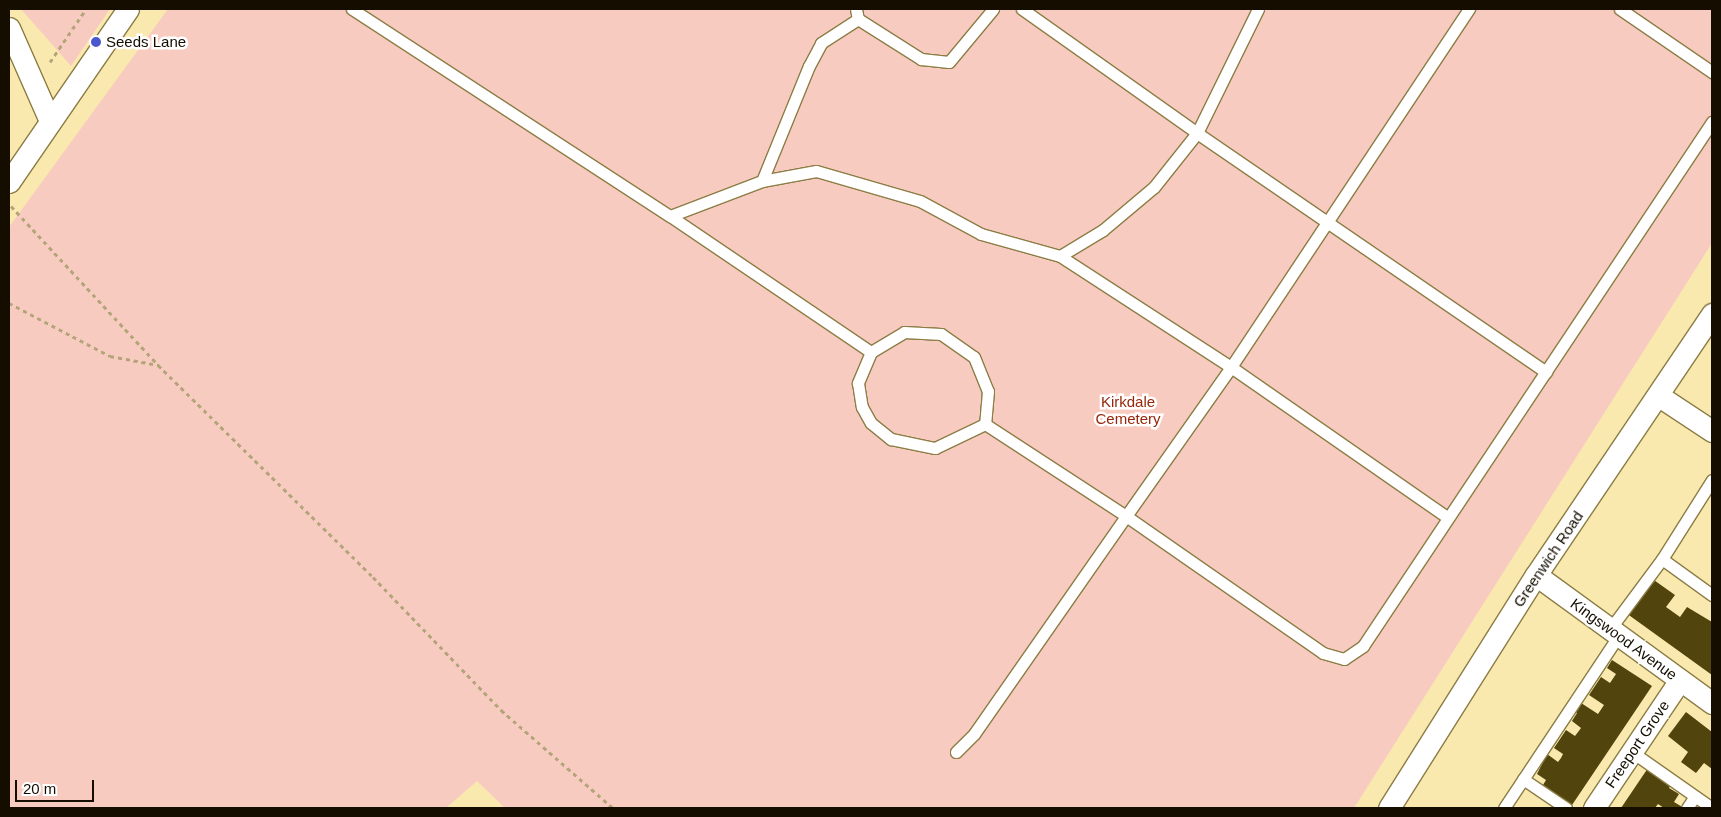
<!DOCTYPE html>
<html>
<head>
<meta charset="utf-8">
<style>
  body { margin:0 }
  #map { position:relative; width:1721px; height:817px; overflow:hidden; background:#f9e9ae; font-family:Helvetica,sans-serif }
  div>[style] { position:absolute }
  .green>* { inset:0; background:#f8cbc0 }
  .building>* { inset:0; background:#52440d }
  .path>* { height:3px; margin-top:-1.5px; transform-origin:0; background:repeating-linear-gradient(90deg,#b3a579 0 4px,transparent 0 8px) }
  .roads { filter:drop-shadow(1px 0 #8c7d45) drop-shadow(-1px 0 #8c7d45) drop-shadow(0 1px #8c7d45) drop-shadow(0 -1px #8c7d45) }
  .lane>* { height:11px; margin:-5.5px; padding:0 5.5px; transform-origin:5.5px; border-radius:5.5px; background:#fff }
  .street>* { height:21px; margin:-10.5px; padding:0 10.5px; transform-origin:10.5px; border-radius:10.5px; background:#fff }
  .dots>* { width:14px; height:14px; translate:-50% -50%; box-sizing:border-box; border:2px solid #fff; border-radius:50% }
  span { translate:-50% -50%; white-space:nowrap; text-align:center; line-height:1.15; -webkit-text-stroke:5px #fff; paint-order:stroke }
  .poi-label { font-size:15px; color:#140d00 }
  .left { translate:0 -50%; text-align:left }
  .park-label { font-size:15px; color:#96270a }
  .street-label { font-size:15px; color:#140d00 }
  .frame { position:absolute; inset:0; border:10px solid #140d00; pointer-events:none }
  .scale { position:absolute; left:15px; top:780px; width:79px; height:22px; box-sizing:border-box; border:2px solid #140d00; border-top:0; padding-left:6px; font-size:15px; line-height:18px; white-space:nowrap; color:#140d00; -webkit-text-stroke:4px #fff; paint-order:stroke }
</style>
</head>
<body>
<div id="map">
  <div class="green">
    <div style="clip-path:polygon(21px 9px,110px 9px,71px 66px)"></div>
    <div style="clip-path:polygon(168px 9px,1712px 9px,1712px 243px,1354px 808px,505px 808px,477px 781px,446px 808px,9px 808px,9px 227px)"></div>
  </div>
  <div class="building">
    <div style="clip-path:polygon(1651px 578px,1675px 595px,1666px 607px,1680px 617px,1687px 607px,1712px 622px,1712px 675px,1626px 613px)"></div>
    <div style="clip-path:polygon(1612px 660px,1652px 686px,1572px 805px,1543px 785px,1546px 780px,1537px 774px,1547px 754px,1558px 762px,1561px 758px,1563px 754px,1554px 748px,1566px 730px,1575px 736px,1581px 728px,1572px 721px,1577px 713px,1572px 709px,1578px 701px,1598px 714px,1604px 705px,1589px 695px,1601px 677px,1610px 683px,1616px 674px,1607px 668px)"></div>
    <div style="clip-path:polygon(1686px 712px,1712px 732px,1712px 769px,1704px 763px,1696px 773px,1681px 762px,1688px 752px,1668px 736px)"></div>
    <div style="clip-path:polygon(1648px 768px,1672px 783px,1669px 788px,1679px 794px,1674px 802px,1684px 808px,1664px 808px,1658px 804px,1655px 808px,1621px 808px)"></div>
  </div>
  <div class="path">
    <div style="left:50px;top:62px;width:64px;rotate:-55.8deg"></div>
    <div style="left:11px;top:206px;width:217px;rotate:47.2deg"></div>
    <div style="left:158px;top:365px;width:302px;rotate:44.6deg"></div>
    <div style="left:373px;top:577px;width:185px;rotate:46.1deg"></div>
    <div style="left:501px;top:710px;width:149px;rotate:41.2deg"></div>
    <div style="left:9px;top:303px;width:114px;rotate:27.7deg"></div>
    <div style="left:110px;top:356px;width:49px;rotate:10.6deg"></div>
  </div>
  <div class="roads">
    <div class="lane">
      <div style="left:352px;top:9px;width:379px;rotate:33.1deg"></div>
      <div style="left:856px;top:9px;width:10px;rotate:79deg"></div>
      <div style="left:858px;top:19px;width:75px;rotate:32.4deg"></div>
      <div style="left:921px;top:59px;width:28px;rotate:6deg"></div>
      <div style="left:949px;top:62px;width:69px;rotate:-50.3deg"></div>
      <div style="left:1022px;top:9px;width:214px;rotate:35.3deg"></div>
      <div style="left:1197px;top:133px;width:423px;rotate:34.4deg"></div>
      <div style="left:1258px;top:9px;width:138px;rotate:116.2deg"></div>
      <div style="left:1197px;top:133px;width:69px;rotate:128.5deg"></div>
      <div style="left:1154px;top:187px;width:67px;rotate:139.9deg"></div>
      <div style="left:1103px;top:230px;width:50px;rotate:148.8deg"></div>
      <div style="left:1060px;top:256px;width:82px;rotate:-164.4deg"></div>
      <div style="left:981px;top:234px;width:69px;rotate:-151.6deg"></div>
      <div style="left:920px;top:201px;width:108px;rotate:-163.9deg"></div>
      <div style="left:816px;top:171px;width:55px;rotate:169.5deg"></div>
      <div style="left:762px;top:181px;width:98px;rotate:159.2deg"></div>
      <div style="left:670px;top:216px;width:243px;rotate:34.1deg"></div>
      <div style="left:871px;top:352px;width:39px;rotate:-31deg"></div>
      <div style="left:904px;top:332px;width:37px;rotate:3deg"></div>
      <div style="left:941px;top:334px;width:40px;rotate:34.9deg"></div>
      <div style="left:974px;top:357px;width:37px;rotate:68deg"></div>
      <div style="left:988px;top:391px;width:33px;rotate:95deg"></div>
      <div style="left:985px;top:424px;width:168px;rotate:33.1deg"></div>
      <div style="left:1126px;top:516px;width:182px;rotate:-54.8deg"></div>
      <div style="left:1231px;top:367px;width:430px;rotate:-56.4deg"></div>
      <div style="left:1620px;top:9px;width:112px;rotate:34.4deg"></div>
      <div style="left:762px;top:181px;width:124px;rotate:-67.8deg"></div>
      <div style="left:809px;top:66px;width:26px;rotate:-62deg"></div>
      <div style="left:821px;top:43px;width:44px;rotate:-33deg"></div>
      <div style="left:1060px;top:256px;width:204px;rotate:33deg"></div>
      <div style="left:1231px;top:367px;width:264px;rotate:34.8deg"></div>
      <div style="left:871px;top:352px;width:34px;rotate:113deg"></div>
      <div style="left:858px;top:383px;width:24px;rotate:81deg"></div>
      <div style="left:862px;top:407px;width:18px;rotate:61deg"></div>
      <div style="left:871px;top:423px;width:26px;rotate:39deg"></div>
      <div style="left:891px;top:439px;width:45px;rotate:11.6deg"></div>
      <div style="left:935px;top:448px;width:55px;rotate:-25.6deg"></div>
      <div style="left:1712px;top:480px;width:93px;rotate:122.3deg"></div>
      <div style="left:1662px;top:559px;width:62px;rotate:35.8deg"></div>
      <div style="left:1610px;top:629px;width:87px;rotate:-53.4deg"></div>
      <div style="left:956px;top:752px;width:25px;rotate:-45deg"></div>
      <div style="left:974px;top:734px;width:266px;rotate:-55.1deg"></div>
      <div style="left:1126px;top:516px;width:240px;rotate:34.8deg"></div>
      <div style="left:1323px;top:653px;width:22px;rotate:16deg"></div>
      <div style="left:1344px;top:659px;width:23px;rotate:-34deg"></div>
      <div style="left:1363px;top:646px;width:630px;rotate:-56.34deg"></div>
      <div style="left:1632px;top:752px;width:98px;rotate:35deg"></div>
      <div style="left:1523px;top:779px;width:52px;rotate:34deg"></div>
      <div style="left:1504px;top:808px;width:208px;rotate:-56.4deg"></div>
      <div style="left:1687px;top:808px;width:14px;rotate:-56deg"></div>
    </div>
    <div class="street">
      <div style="left:9px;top:28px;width:102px;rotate:66.2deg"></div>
      <div style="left:9px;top:182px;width:210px;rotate:-55.5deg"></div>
      <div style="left:1659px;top:396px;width:64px;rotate:33.4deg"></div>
      <div style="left:1536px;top:575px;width:218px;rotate:36deg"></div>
      <div style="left:1389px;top:808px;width:275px;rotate:-57.8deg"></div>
      <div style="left:1536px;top:575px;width:315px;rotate:-56deg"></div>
      <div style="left:1594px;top:808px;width:154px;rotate:-56.1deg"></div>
    </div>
  </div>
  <div class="dots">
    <div style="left:96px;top:42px;background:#4d57cd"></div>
  </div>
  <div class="poi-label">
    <span class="left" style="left:106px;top:42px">Seeds Lane</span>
  </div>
  <div class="park-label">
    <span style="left:1128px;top:410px">Kirkdale<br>Cemetery</span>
  </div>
  <div class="street-label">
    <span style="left:1548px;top:559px;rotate:-56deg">Greenwich Road</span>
    <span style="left:1624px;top:639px;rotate:36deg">Kingswood Avenue</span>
    <span style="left:1637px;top:744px;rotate:-56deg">Freeport Grove</span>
  </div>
  <div class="frame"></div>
  <div class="scale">20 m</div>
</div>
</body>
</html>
